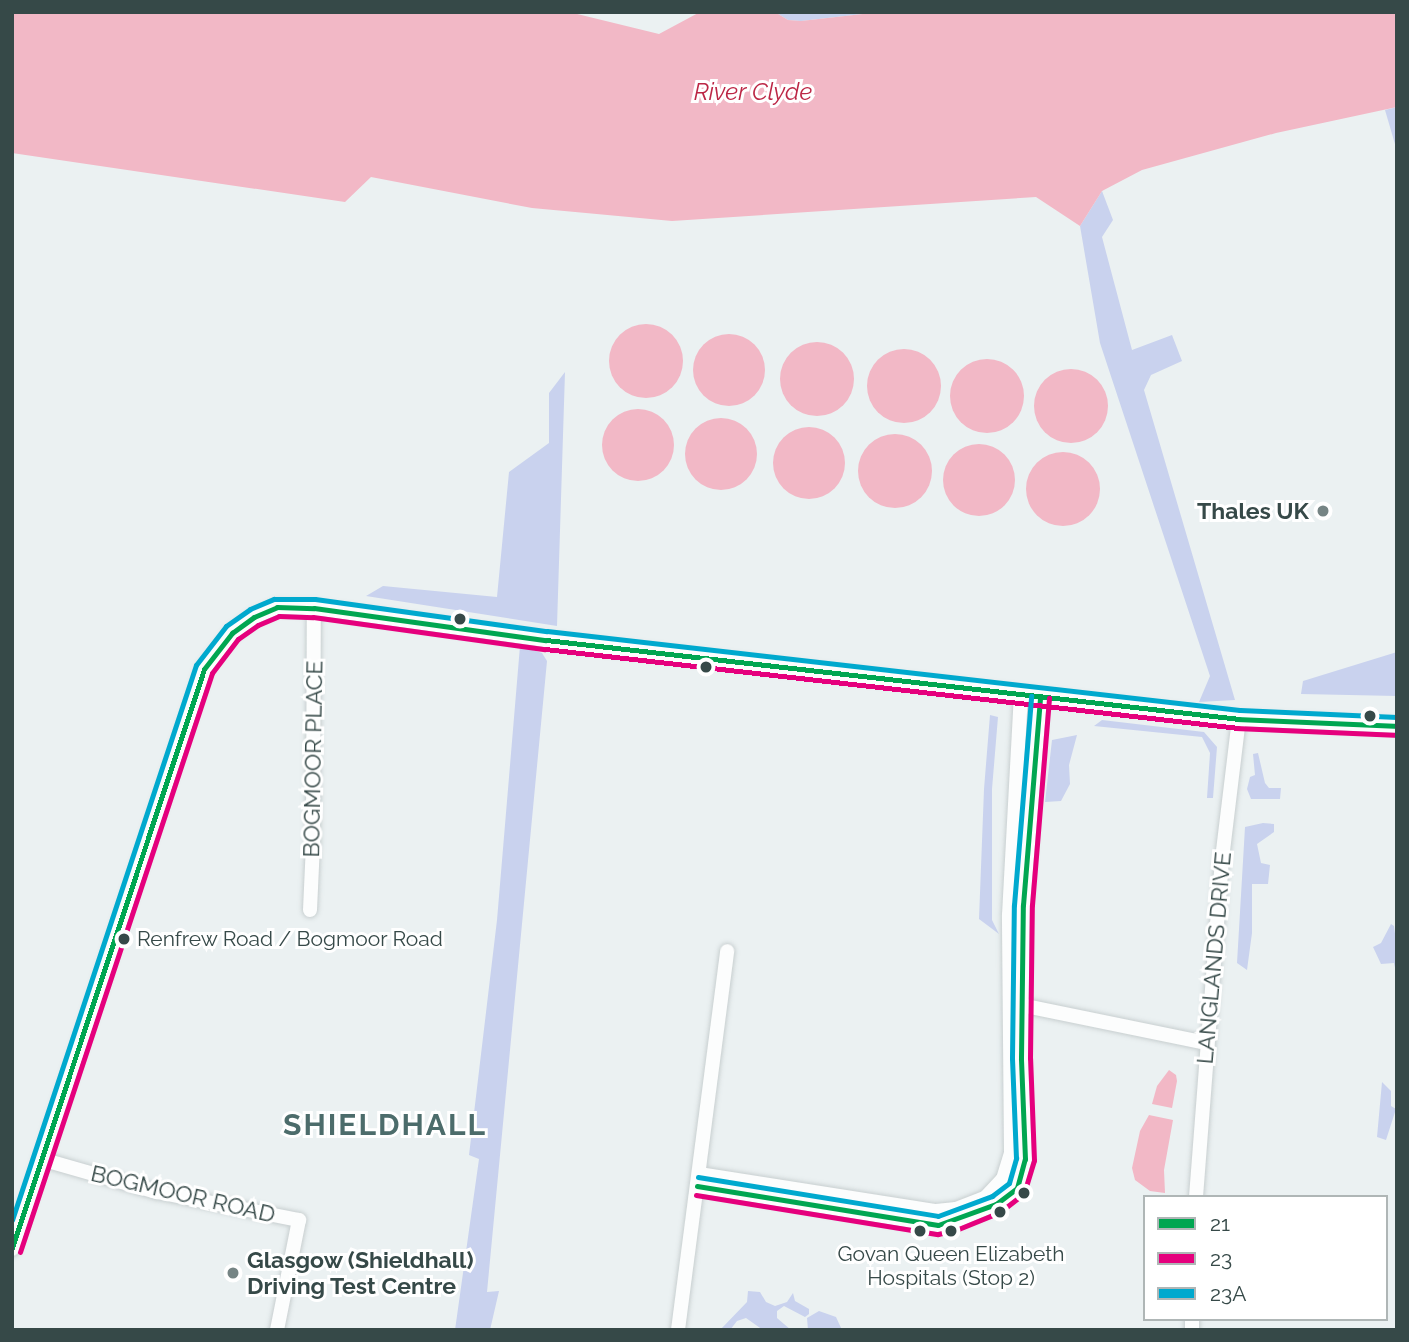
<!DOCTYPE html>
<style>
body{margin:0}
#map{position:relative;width:1409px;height:1342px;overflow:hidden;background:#ebf1f2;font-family:Raleway,sans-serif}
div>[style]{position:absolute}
.green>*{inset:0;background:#c9d2ee}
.water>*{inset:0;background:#f2b8c6}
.round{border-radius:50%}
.roads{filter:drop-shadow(0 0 2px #c8cfd0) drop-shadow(0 0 2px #c8cfd0)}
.minor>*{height:14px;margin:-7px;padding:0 7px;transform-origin:7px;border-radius:7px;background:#fcfdfd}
.bus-1>*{height:5px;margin:-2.5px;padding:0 2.5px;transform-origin:2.5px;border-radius:2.5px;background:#00a651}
.bus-2>*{height:5px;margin:-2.5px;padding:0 2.5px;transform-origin:2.5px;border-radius:2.5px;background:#e5007d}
.bus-3>*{height:5px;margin:-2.5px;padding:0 2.5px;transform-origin:2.5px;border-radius:2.5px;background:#00a9ce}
.dots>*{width:19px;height:19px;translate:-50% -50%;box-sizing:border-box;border:4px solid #fff;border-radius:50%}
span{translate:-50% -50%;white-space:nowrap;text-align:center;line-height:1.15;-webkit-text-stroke:6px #fff;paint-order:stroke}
.bus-label{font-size:21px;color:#364948}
.left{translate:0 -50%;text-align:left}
.poi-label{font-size:23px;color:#364948;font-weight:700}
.right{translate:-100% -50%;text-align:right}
.street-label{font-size:23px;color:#364948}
.water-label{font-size:24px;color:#bc2746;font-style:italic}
.district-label{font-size:30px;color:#4c6c6b;font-weight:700;letter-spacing:2px}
.frame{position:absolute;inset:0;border:14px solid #364948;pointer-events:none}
.legend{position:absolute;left:1143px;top:1195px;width:245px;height:126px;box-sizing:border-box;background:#fff;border:2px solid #afb6b6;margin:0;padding:9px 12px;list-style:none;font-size:21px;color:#364948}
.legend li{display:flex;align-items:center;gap:14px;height:35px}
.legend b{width:35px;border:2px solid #afb6b6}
</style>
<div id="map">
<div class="green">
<div style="clip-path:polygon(775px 12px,880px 12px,801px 21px,788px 20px)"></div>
<div style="clip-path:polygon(1397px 107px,1397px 151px,1385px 110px)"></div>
<div style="clip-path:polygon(1102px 191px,1113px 220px,1102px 237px,1132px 350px,1172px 335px,1182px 361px,1151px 375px,1144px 390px,1235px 700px,1199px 702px,1210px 676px,1100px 343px,1080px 226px)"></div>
<div style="clip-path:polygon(565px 372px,557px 626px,366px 596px,383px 586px,497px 597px,509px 472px,549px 443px,549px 393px)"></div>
<div style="clip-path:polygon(520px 646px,542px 653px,547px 661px,487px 1292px,499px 1291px,490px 1330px,455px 1330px,479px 1159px,469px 1155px,497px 920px)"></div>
<div style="clip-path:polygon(1397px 652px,1397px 696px,1301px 694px,1303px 681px)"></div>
<div style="clip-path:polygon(990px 715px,998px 717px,992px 789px,992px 920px,999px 934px,979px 919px,984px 789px)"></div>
<div style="clip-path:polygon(1102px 720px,1204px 732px,1217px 747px,1213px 798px,1207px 798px,1210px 753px,1202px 737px,1094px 726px)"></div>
<div style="clip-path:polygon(1077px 735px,1069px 765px,1070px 784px,1061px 801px,1045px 802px,1052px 740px)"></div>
<div style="clip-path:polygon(1258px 753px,1265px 783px,1269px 788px,1281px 788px,1280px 799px,1251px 799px,1247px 789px,1250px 777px,1255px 775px,1253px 754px)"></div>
<div style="clip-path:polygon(1263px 823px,1274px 824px,1274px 832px,1257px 844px,1261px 863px,1270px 865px,1268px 884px,1252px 884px,1252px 933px,1247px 970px,1237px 963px,1245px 827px)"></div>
<div style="clip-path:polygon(1391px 924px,1394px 926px,1397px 949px,1397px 977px,1394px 963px,1381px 964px,1373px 947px,1381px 943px)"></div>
<div style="clip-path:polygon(1382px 1082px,1391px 1091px,1391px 1106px,1396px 1109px,1386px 1140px,1377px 1137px)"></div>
<div style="clip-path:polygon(748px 1291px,760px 1292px,766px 1302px,775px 1306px,787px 1302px,793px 1293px,795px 1301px,809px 1309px,809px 1314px,805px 1317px,784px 1306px,777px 1311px,777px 1318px,791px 1330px,763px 1330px,746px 1318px,737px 1321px,730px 1330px,720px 1330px,747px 1302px)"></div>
<div style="clip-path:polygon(819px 1311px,836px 1317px,842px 1330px,808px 1330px,807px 1318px)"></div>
</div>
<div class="water">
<div style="clip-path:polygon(12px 12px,569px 12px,659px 34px,700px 12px,775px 12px,788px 20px,801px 21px,880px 12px,1397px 12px,1397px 107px,1276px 133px,1142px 170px,1102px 191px,1080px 226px,1036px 197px,672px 221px,532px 208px,371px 177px,345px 202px,12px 153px)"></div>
<div class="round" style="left:609px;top:324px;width:74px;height:74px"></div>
<div class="round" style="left:693px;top:334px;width:72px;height:72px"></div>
<div class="round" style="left:780px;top:342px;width:74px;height:74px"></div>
<div class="round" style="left:867px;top:349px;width:74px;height:74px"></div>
<div class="round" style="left:950px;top:359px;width:74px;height:74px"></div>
<div class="round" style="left:1034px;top:369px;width:74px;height:74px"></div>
<div class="round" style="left:602px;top:409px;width:72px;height:72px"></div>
<div class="round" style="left:685px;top:418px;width:72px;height:72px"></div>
<div class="round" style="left:773px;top:427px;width:72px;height:72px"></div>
<div class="round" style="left:858px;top:434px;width:74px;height:74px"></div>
<div class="round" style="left:943px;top:444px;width:72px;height:72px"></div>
<div class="round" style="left:1026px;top:452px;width:74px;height:74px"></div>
<div style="clip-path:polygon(1169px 1070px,1176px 1075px,1177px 1081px,1172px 1108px,1152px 1104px,1157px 1086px)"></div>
<div style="clip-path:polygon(1149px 1115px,1173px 1120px,1164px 1170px,1165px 1193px,1150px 1191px,1135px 1180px,1132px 1168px,1140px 1131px)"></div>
</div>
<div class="roads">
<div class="minor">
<div style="left:310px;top:910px;width:67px;rotate:-87.4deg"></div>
<div style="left:313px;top:843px;width:235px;rotate:-89.8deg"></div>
<div style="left:1016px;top:1004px;width:194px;rotate:11.6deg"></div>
<div style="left:41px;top:1159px;width:121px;rotate:15.9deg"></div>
<div style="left:157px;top:1192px;width:145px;rotate:11.2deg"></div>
<div style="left:299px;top:1220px;width:112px;rotate:101.3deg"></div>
<div style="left:699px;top:1174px;width:240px;rotate:8.9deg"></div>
<div style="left:936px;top:1211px;width:20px;rotate:-6deg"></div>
<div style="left:956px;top:1209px;width:31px;rotate:-21deg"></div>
<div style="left:985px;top:1198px;width:26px;rotate:-47deg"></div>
<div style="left:1003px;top:1179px;width:27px;rotate:-73deg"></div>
<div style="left:1011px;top:1153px;width:238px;rotate:-90.5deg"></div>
<div style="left:1009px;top:915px;width:219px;rotate:-86.9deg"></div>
<div style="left:697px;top:1186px;width:244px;rotate:9.2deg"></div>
<div style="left:938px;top:1225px;width:15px;rotate:-11deg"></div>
<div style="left:953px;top:1222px;width:47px;rotate:-22.7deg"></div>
<div style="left:996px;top:1204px;width:26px;rotate:-37deg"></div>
<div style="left:1017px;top:1188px;width:30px;rotate:-75deg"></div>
<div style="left:1025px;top:1159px;width:101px;rotate:-92.3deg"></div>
<div style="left:1021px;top:1058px;width:153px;rotate:-89.3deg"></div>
<div style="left:1023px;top:905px;width:209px;rotate:-85.3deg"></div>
<div style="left:1196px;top:1197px;width:339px;rotate:-85.6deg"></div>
<div style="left:1222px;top:859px;width:141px;rotate:-83.1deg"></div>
<div style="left:12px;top:1249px;width:611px;rotate:-71.68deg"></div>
<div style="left:204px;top:669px;width:46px;rotate:-52.1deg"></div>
<div style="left:232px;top:633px;width:27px;rotate:-36deg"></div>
<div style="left:254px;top:617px;width:25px;rotate:-23deg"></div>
<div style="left:277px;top:607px;width:37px;rotate:2deg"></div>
<div style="left:314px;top:608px;width:234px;rotate:7.9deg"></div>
<div style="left:546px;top:640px;width:697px;rotate:6.5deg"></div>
<div style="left:1239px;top:719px;width:158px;rotate:2.5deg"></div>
<div style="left:678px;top:1330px;width:382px;rotate:-82.6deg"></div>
<div style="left:1192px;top:1330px;width:11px;rotate:-90deg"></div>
</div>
</div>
<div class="bus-1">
<div style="left:697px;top:1186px;width:244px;rotate:9.2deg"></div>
<div style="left:938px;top:1225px;width:62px;rotate:-19.9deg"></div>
<div style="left:996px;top:1204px;width:26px;rotate:-37deg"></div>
<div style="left:1017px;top:1188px;width:30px;rotate:-75deg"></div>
<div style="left:1025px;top:1159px;width:101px;rotate:-92.3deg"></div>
<div style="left:1021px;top:1058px;width:153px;rotate:-89.3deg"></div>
<div style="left:1023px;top:905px;width:209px;rotate:-85.3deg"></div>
<div style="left:12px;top:1248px;width:610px;rotate:-71.65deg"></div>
<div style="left:204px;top:669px;width:46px;rotate:-52.1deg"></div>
<div style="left:232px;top:633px;width:27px;rotate:-36deg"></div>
<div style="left:254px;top:617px;width:25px;rotate:-23deg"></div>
<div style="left:277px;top:607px;width:37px;rotate:2deg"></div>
<div style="left:314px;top:608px;width:234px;rotate:7.9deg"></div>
<div style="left:546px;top:640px;width:697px;rotate:6.5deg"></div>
<div style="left:1239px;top:719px;width:158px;rotate:2.5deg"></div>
</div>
<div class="bus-2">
<div style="left:696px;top:1195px;width:245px;rotate:9.2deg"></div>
<div style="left:938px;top:1234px;width:18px;rotate:-13deg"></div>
<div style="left:956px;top:1230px;width:48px;rotate:-22.2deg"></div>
<div style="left:1000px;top:1212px;width:31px;rotate:-38deg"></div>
<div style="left:1024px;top:1193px;width:34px;rotate:-73deg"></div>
<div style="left:1034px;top:1160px;width:102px;rotate:-92.2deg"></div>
<div style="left:1030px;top:1058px;width:153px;rotate:-89.3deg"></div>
<div style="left:1032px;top:905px;width:208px;rotate:-85.3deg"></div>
<div style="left:20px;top:1252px;width:610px;rotate:-71.65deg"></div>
<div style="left:212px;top:673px;width:43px;rotate:-52.6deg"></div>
<div style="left:238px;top:639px;width:24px;rotate:-35deg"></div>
<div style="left:258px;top:625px;width:23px;rotate:-23deg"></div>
<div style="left:279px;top:616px;width:34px;rotate:2deg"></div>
<div style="left:313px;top:617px;width:234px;rotate:7.9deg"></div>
<div style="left:545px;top:649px;width:697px;rotate:6.5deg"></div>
<div style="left:1238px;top:728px;width:159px;rotate:2.5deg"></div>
</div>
<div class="bus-3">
<div style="left:698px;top:1177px;width:243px;rotate:9.2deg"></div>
<div style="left:938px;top:1216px;width:58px;rotate:-20.3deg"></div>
<div style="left:992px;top:1196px;width:21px;rotate:-37deg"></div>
<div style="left:1009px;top:1183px;width:26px;rotate:-74deg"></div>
<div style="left:1016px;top:1158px;width:100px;rotate:-92.3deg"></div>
<div style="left:1012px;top:1058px;width:153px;rotate:-89.3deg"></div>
<div style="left:1014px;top:905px;width:210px;rotate:-85.3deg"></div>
<div style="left:12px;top:1220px;width:585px;rotate:-71.66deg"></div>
<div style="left:196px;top:665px;width:49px;rotate:-52.4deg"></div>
<div style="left:226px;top:626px;width:29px;rotate:-35deg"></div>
<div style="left:250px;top:609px;width:26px;rotate:-23deg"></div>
<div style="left:274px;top:599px;width:41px"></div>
<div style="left:315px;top:599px;width:234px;rotate:7.9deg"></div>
<div style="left:547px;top:631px;width:697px;rotate:6.5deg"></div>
<div style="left:1240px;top:710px;width:157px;rotate:2.6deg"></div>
</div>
<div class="dots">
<div style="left:1323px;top:511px;background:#758484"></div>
<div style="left:460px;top:619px;background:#364948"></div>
<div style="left:706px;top:667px;background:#364948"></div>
<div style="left:1370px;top:716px;background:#364948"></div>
<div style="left:124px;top:939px;background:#364948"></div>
<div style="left:1024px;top:1193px;background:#364948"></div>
<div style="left:1000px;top:1212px;background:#364948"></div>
<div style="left:920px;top:1231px;background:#364948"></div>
<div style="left:951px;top:1231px;background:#364948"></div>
<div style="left:233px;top:1273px;background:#758484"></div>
</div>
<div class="bus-label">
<span class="left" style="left:137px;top:939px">Renfrew Road / Bogmoor Road</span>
<span style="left:951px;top:1266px">Govan Queen Elizabeth<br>Hospitals (Stop 2)</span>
</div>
<div class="poi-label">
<span class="right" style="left:1309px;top:511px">Thales UK</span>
<span class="left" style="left:247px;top:1273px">Glasgow (Shieldhall)<br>Driving Test Centre</span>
</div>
<div class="street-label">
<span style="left:313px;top:759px;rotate:-89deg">BOGMOOR PLACE</span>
<span style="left:1214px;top:958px;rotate:-85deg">LANGLANDS DRIVE</span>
<span style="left:183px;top:1194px;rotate:13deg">BOGMOOR ROAD</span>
</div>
<div class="water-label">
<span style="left:753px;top:92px">River Clyde</span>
</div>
<div class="district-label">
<span style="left:385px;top:1125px">SHIELDHALL</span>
</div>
<div class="frame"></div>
<ul class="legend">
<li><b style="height:9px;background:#00a651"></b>21</li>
<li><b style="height:9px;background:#e5007d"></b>23</li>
<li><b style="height:9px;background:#00a9ce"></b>23A</li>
</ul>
</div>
